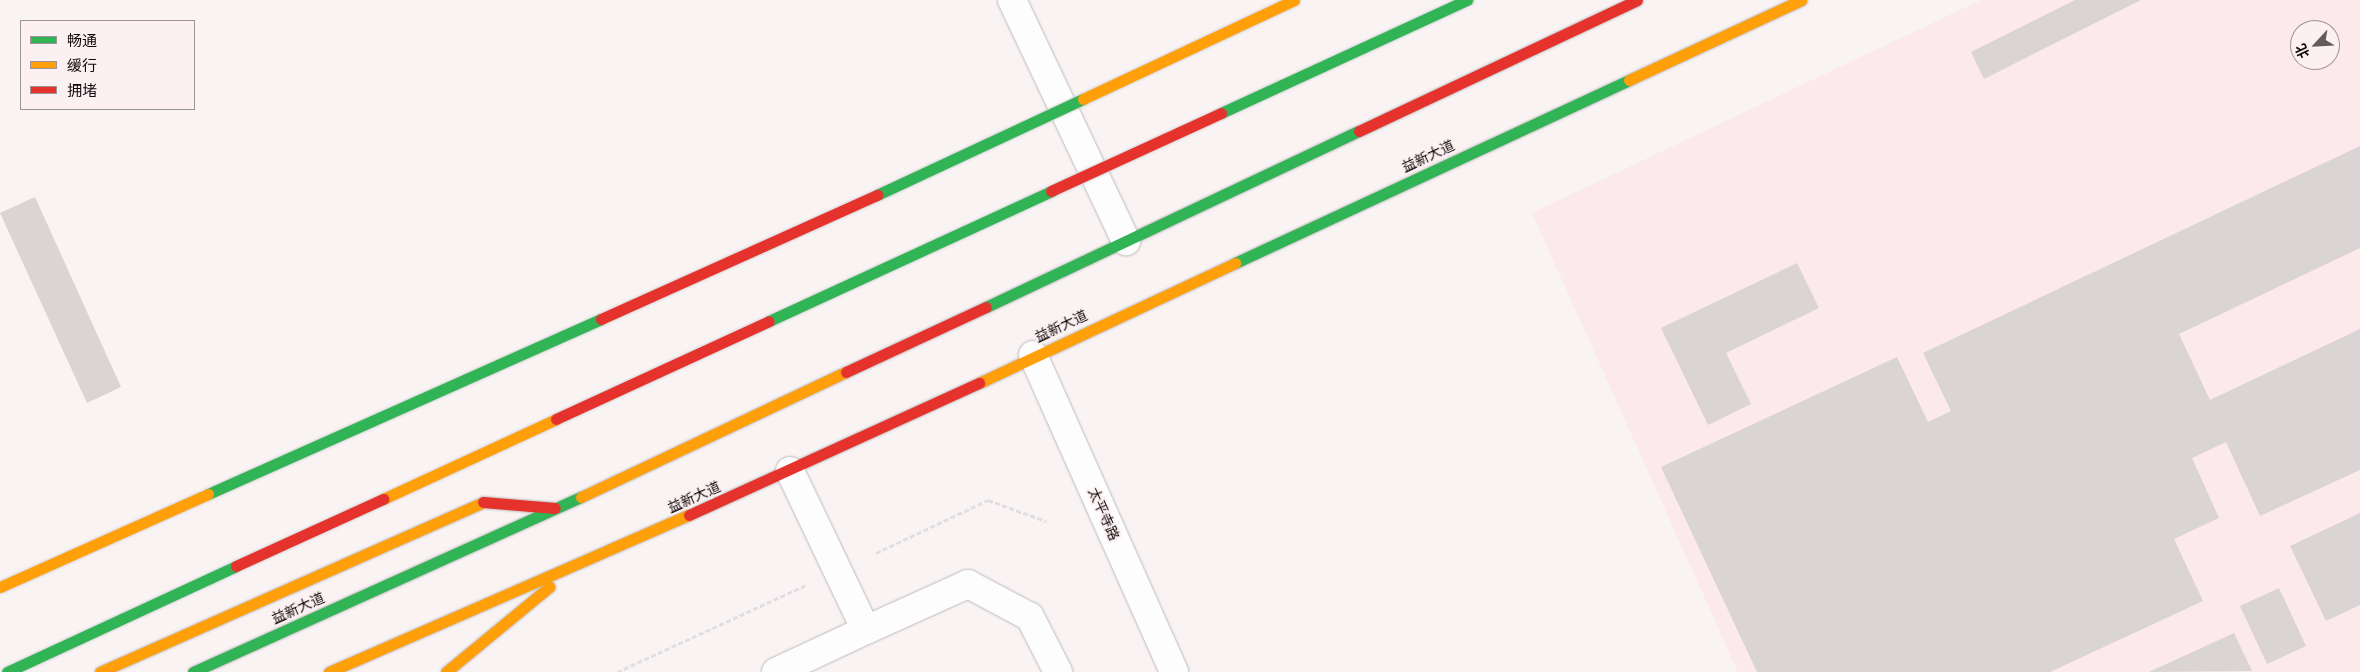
<!DOCTYPE html>
<meta charset="utf-8">
<style>
body{margin:0}
#map{position:relative;width:2360px;height:672px;overflow:hidden;background:#f9f3f4;font-family:Lora,"Noto Sans SC",serif}
div>[style]{position:absolute}
.built>*{inset:0;background:#fce9eb}
.building>*{inset:0;background:#dad4d4}
.path>*{height:3px;margin-top:-1.5px;transform-origin:0;background:repeating-linear-gradient(90deg,#e0dede 0 5px,transparent 0 7.5px)}
.roads{filter:drop-shadow(0 0 1px #bfbaba) drop-shadow(0 0 1px #bfbaba)}
.street>*{height:28px;margin:-14px;padding:0 14px;transform-origin:14px;border-radius:14px;background:#fefdfd}
.fast>*{height:11px;margin:-5.5px;padding:0 5.5px;transform-origin:5.5px;border-radius:5.5px;background:#30b455}
.slow>*{height:11px;margin:-5.5px;padding:0 5.5px;transform-origin:5.5px;border-radius:5.5px;background:#ff9f0a}
.jam>*{height:11px;margin:-5.5px;padding:0 5.5px;transform-origin:5.5px;border-radius:5.5px;background:#e5322d}
.bridges{filter:drop-shadow(0 0 1px #d2cfcf) drop-shadow(0 0 1px #d2cfcf)}
.fast-bridge>*{height:11px;margin:-5.5px;padding:0 5.5px;transform-origin:5.5px;border-radius:5.5px;background:#30b455}
.slow-bridge>*{height:11px;margin:-5.5px;padding:0 5.5px;transform-origin:5.5px;border-radius:5.5px;background:#ff9f0a}
.jam-bridge>*{height:11px;margin:-5.5px;padding:0 5.5px;transform-origin:5.5px;border-radius:5.5px;background:#e5322d}
span{translate:-50% -50%;white-space:nowrap;text-align:center;line-height:1.15;-webkit-text-stroke:4px #fcf0f2;paint-order:stroke}
.street-label{font-size:14px;color:#110a0b}
.legend{position:absolute;left:20px;top:20px;width:175px;height:90px;box-sizing:border-box;background:#fcf0f2;border:1px solid #9e9496;margin:0;padding:6px 9px;list-style:none;font-size:15px;color:#110a0b}
.legend li{display:flex;align-items:center;gap:10px;height:25px}
.legend b{width:25px;border:1px solid #9e9496}
.north{position:absolute;left:2290px;top:20px;width:50px;height:50px;box-sizing:border-box;background:#fcf0f2;border:1px solid #9e9496;border-radius:50%;rotate:245deg;font-size:14px;font-weight:700;line-height:20px;text-align:center;color:#110a0b}
.north::after{content:'';display:block;margin:auto;width:18px;height:22px;background:#625c5d;clip-path:polygon(50% 0,100% 100%,50% 72%,0 100%)}
</style>
<div id="map">
<div class="built">
<div style="clip-path:polygon(evenodd,1981px 0,2360px 0,2360px 672px,1738px 672px,1532px 213px,1981px 0,2300px 30px,2330px 30px,2330px 60px,2300px 60px,2300px 30px)"></div>
</div>
<div class="building">
<div style="clip-path:polygon(2075px 0,2141px 0,1984px 79px,1971px 52px)"></div>
<div style="clip-path:polygon(2360px 146px,2360px 248px,2179px 334px,2210px 400px,2360px 329px,2360px 470px,2260px 516px,2226px 442px,2192px 458px,2219px 518px,2174px 539px,2203px 601px,2050px 672px,1757px 672px,1661px 467px,1897px 357px,1928px 422px,1951px 411px,1923px 353px)"></div>
<div style="clip-path:polygon(35px 197px,121px 387px,87px 403px,0 213px)"></div>
<div style="clip-path:polygon(1797px 263px,1819px 308px,1726px 353px,1751px 404px,1708px 425px,1661px 328px)"></div>
<div style="clip-path:polygon(2360px 513px,2360px 605px,2326px 621px,2290px 546px)"></div>
<div style="clip-path:polygon(2279px 588px,2306px 646px,2267px 664px,2240px 606px)"></div>
<div style="clip-path:polygon(2234px 633px,2252px 671px,2149px 672px)"></div>
</div>
<div class="path">
<div style="left:876px;top:553px;width:124px;rotate:-25.3deg"></div>
<div style="left:988px;top:500px;width:62px;rotate:19.9deg"></div>
<div style="left:617px;top:672px;width:210px;rotate:-24.7deg"></div>
</div>
<div class="roads">
<div class="street">
<div style="left:1012px;top:0;width:267px;rotate:64.7deg"></div>
<div style="left:1033px;top:355px;width:347px;rotate:66deg"></div>
<div style="left:790px;top:471px;width:176px;rotate:64.5deg"></div>
<div style="left:866px;top:630px;width:112px;rotate:-24.3deg"></div>
<div style="left:968px;top:584px;width:70px;rotate:28deg"></div>
<div style="left:1030px;top:617px;width:62px;rotate:63deg"></div>
<div style="left:776px;top:672px;width:99px;rotate:-25deg"></div>
</div>
<div class="fast">
<div style="left:1235px;top:263px;width:434px;rotate:-24.9deg"></div>
<div style="left:986px;top:307px;width:412px;rotate:-25.3deg"></div>
<div style="left:193px;top:672px;width:426px;rotate:-24.3deg"></div>
</div>
<div class="slow">
<div style="left:1629px;top:80px;width:190px;rotate:-24.9deg"></div>
<div style="left:979px;top:383px;width:283px;rotate:-25.1deg"></div>
<div style="left:581px;top:497px;width:293px;rotate:-25.3deg"></div>
<div style="left:100px;top:672px;width:419px;rotate:-23.9deg"></div>
<div style="left:329px;top:672px;width:393px;rotate:-23.6deg"></div>
<div style="left:446px;top:672px;width:134px;rotate:-39.5deg"></div>
</div>
<div class="jam">
<div style="left:1359px;top:131px;width:307px;rotate:-25.2deg"></div>
<div style="left:846px;top:372px;width:154px;rotate:-24.9deg"></div>
<div style="left:483px;top:502px;width:72px;rotate:4.8deg"></div>
<div style="left:689px;top:515px;width:319px;rotate:-24.5deg"></div>
</div>
</div>
<div class="bridges">
<div class="fast-bridge">
<div style="left:1221px;top:113px;width:271px;rotate:-24.7deg"></div>
<div style="left:877px;top:195px;width:227px;rotate:-25deg"></div>
<div style="left:769px;top:321px;width:311px;rotate:-24.7deg"></div>
<div style="left:208px;top:494px;width:430px;rotate:-24deg"></div>
<div style="left:7px;top:672px;width:252px;rotate:-24.8deg"></div>
</div>
<div class="slow-bridge">
<div style="left:1083px;top:99px;width:233px;rotate:-25.1deg"></div>
<div style="left:383px;top:499px;width:191px;rotate:-24.8deg"></div>
<div style="left:0;top:587px;width:228px;rotate:-24.1deg"></div>
</div>
<div class="jam-bridge">
<div style="left:1051px;top:191px;width:187px;rotate:-24.6deg"></div>
<div style="left:601px;top:319px;width:303px;rotate:-24.2deg"></div>
<div style="left:556px;top:419px;width:234px;rotate:-24.7deg"></div>
<div style="left:236px;top:566px;width:162px;rotate:-24.5deg"></div>
</div>
</div>
<div class="street-label">
<span style="left:1428px;top:156px;rotate:-25deg">益新大道</span>
<span style="left:1061px;top:326px;rotate:-25deg">益新大道</span>
<span style="left:694px;top:497px;rotate:-24deg">益新大道</span>
<span style="left:1104px;top:514px;rotate:66deg">太平寺路</span>
<span style="left:298px;top:608px;rotate:-24deg">益新大道</span>
</div>
<ul class="legend">
<li><b style="height:6px;background:#30b455"></b>畅通</li>
<li><b style="height:6px;background:#ff9f0a"></b>缓行</li>
<li><b style="height:6px;background:#e5322d"></b>拥堵</li>
</ul>
<div class="north">北</div>
</div>
